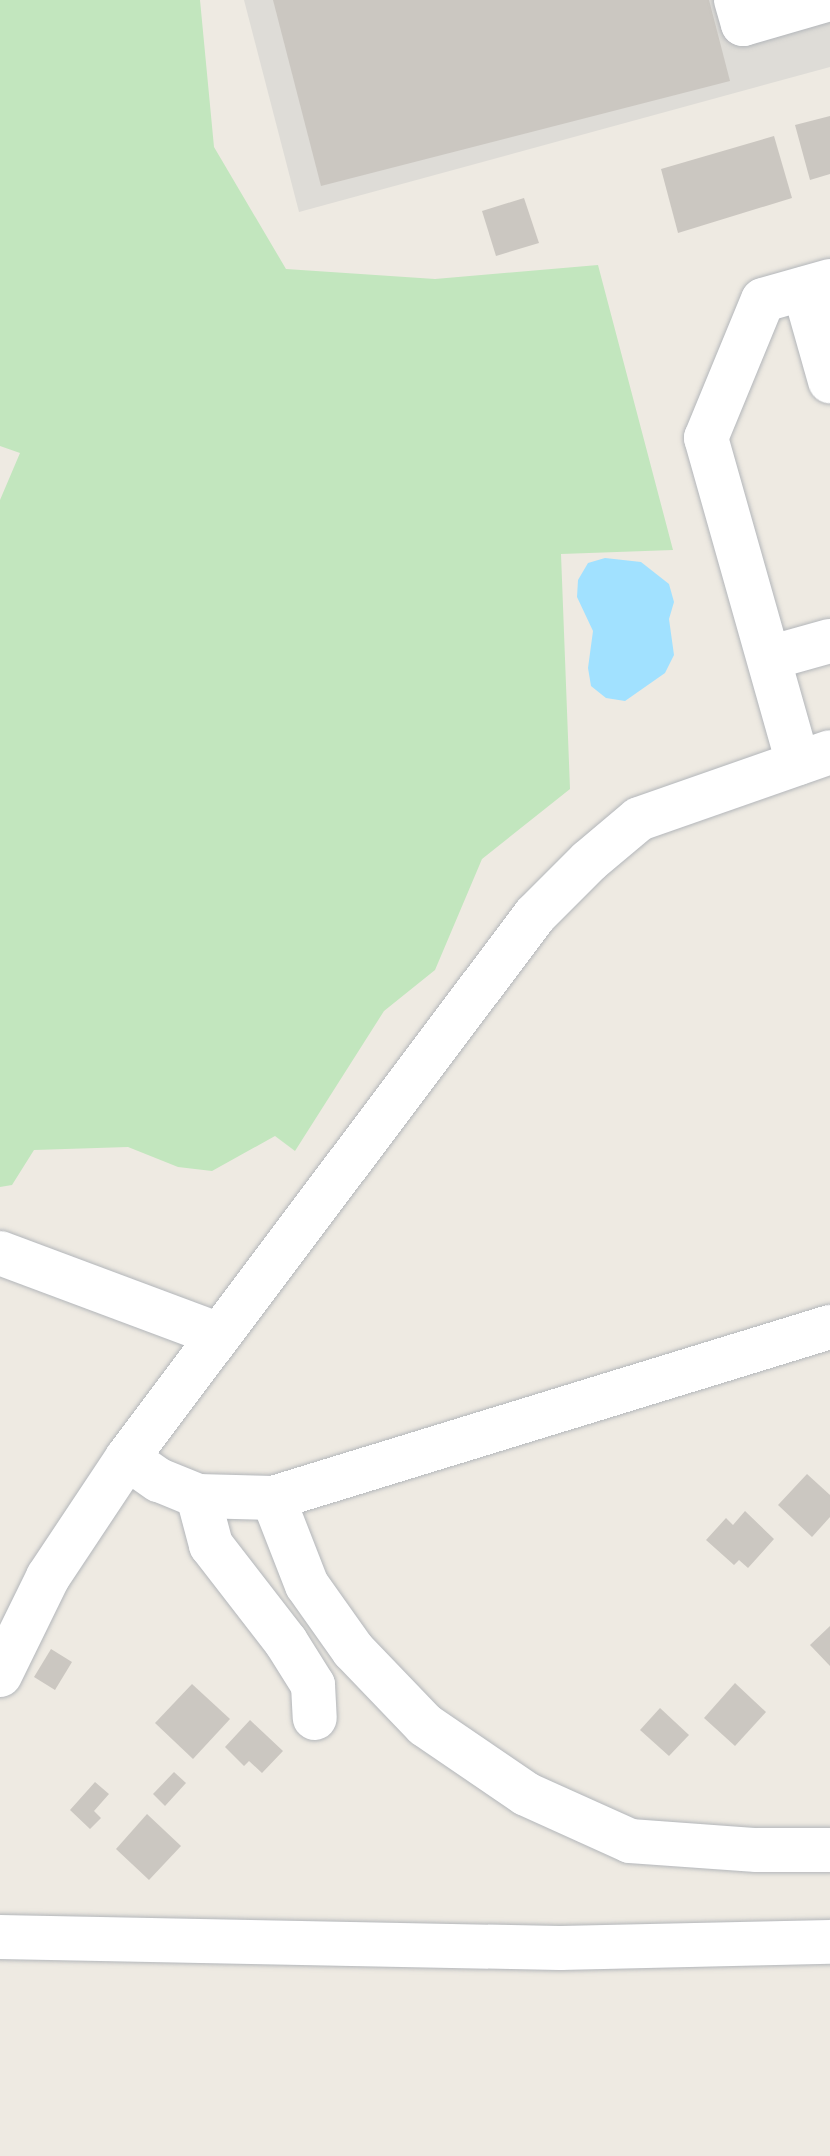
<!DOCTYPE html>
<style>
body{margin:0}
#map{position:relative;width:830px;height:2156px;overflow:hidden;background:#eeeae2;font-family:Helvetica,sans-serif}
div>[style]{position:absolute}
.industrial>*{inset:0;background:#dedcd7}
.green>*{inset:0;background:#c2e6be}
.water>*{inset:0;background:#a1e1ff}
.building>*{inset:0;background:#cbc7c1}
.roads{filter:drop-shadow(0 0 2px #b3b6ba) drop-shadow(0 0 2px #b3b6ba)}
.minor>*{height:44px;margin:-22px;padding:0 22px;transform-origin:22px;border-radius:22px;background:#fff}
span{translate:-50% -50%;white-space:nowrap;text-align:center;line-height:1.15;-webkit-text-stroke:8px #fff;paint-order:stroke}
</style>
<div id="map">
<div class="industrial">
<div style="clip-path:polygon(244px 0,830px 0,830px 67px,299px 212px)"></div>
</div>
<div class="green">
<div style="clip-path:polygon(0 0,200px 0,214px 147px,286px 269px,435px 279px,598px 265px,673px 550px,561px 554px,570px 789px,482px 859px,435px 970px,384px 1011px,295px 1151px,275px 1136px,212px 1171px,178px 1167px,128px 1147px,34px 1150px,12px 1185px,0 1187px,0 500px,20px 453px,0 446px)"></div>
</div>
<div class="water">
<div style="clip-path:polygon(605px 558px,641px 562px,669px 584px,674px 602px,669px 619px,674px 655px,665px 673px,625px 701px,606px 698px,591px 686px,588px 668px,593px 631px,577px 597px,578px 580px,588px 563px)"></div>
</div>
<div class="building">
<div style="clip-path:polygon(273px 0,709px 0,730px 81px,321px 186px)"></div>
<div style="clip-path:polygon(830px 116px,830px 174px,810px 180px,795px 125px)"></div>
<div style="clip-path:polygon(774px 136px,792px 198px,678px 233px,661px 169px)"></div>
<div style="clip-path:polygon(524px 198px,539px 243px,496px 256px,482px 211px)"></div>
<div style="clip-path:polygon(807px 1474px,830px 1495px,830px 1517px,812px 1537px,778px 1505px)"></div>
<div style="clip-path:polygon(745px 1511px,774px 1539px,748px 1568px,739px 1560px,734px 1565px,706px 1540px,726px 1518px,733px 1525px)"></div>
<div style="clip-path:polygon(830px 1626px,830px 1666px,810px 1645px)"></div>
<div style="clip-path:polygon(51px 1649px,72px 1662px,55px 1690px,34px 1677px)"></div>
<div style="clip-path:polygon(735px 1683px,766px 1712px,735px 1746px,704px 1718px)"></div>
<div style="clip-path:polygon(192px 1684px,230px 1719px,193px 1759px,155px 1723px)"></div>
<div style="clip-path:polygon(660px 1708px,689px 1735px,669px 1756px,640px 1730px)"></div>
<div style="clip-path:polygon(250px 1720px,283px 1751px,262px 1773px,249px 1761px,244px 1766px,225px 1747px)"></div>
<div style="clip-path:polygon(174px 1772px,186px 1783px,165px 1806px,153px 1794px)"></div>
<div style="clip-path:polygon(95px 1782px,109px 1794px,94px 1811px,101px 1818px,90px 1829px,70px 1810px)"></div>
<div style="clip-path:polygon(147px 1814px,181px 1846px,149px 1880px,116px 1849px)"></div>
</div>
<div class="roads">
<div class="minor">
<div style="left:736px;top:0;width:25px;rotate:74deg"></div>
<div style="left:743px;top:24px;width:86px;rotate:-16.1deg"></div>
<div style="left:804px;top:289px;width:96px;rotate:74.2deg"></div>
<div style="left:769px;top:658px;width:63px;rotate:-15.6deg"></div>
<div style="left:798px;top:763px;width:338px;rotate:-105.8deg"></div>
<div style="left:706px;top:438px;width:149px;rotate:-67.6deg"></div>
<div style="left:763px;top:300px;width:70px;rotate:-15.8deg"></div>
<div style="left:0;top:1253px;width:232px;rotate:20.5deg"></div>
<div style="left:127px;top:1458px;width:39px;rotate:35deg"></div>
<div style="left:159px;top:1480px;width:42px;rotate:22.3deg"></div>
<div style="left:198px;top:1496px;width:75px;rotate:1.5deg"></div>
<div style="left:273px;top:1498px;width:93px;rotate:68.7deg"></div>
<div style="left:307px;top:1585px;width:80px;rotate:54.7deg"></div>
<div style="left:353px;top:1650px;width:104px;rotate:46.2deg"></div>
<div style="left:425px;top:1725px;width:122px;rotate:34.3deg"></div>
<div style="left:526px;top:1794px;width:114px;rotate:24.3deg"></div>
<div style="left:630px;top:1841px;width:127px;rotate:4.1deg"></div>
<div style="left:757px;top:1850px;width:73px"></div>
<div style="left:198px;top:1496px;width:51px;rotate:75.1deg"></div>
<div style="left:211px;top:1545px;width:123px;rotate:52.3deg"></div>
<div style="left:286px;top:1642px;width:51px;rotate:57.9deg"></div>
<div style="left:313px;top:1685px;width:33px;rotate:87deg"></div>
<div style="left:273px;top:1498px;width:583px;rotate:-17.07deg"></div>
<div style="left:0;top:1675px;width:109px;rotate:-63.9deg"></div>
<div style="left:48px;top:1577px;width:143px;rotate:-56.4deg"></div>
<div style="left:127px;top:1458px;width:679px;rotate:-53.08deg"></div>
<div style="left:535px;top:915px;width:76px;rotate:-45deg"></div>
<div style="left:589px;top:861px;width:65px;rotate:-40deg"></div>
<div style="left:639px;top:819px;width:202px;rotate:-19.3deg"></div>
<div style="left:0;top:1937px;width:560px;rotate:1.13deg"></div>
<div style="left:560px;top:1948px;width:270px;rotate:-1.3deg"></div>
</div>
</div>
</div>
